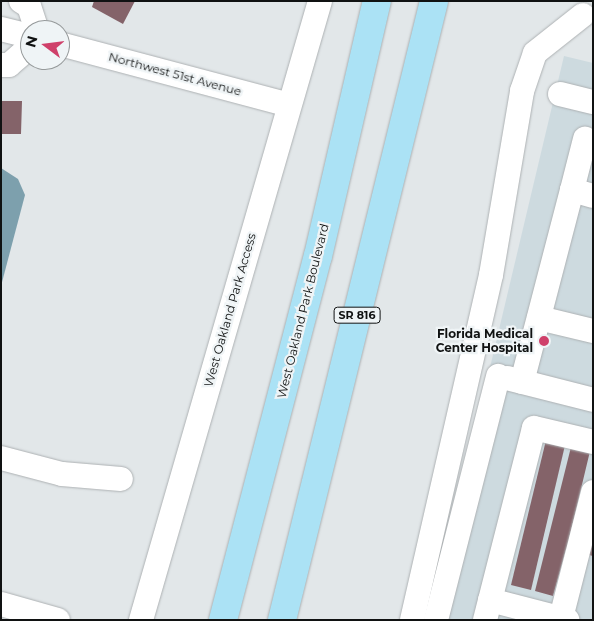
<!DOCTYPE html>
<style>
body{margin:0}
#map{position:relative;width:594px;height:621px;overflow:hidden;background:#e2e7e9;font-family:Montserrat,sans-serif}
div>[style]{position:absolute}
.built>*{inset:0;background:#cddadf}
.water>*{inset:0;background:#7da0ad}
.building>*{inset:0;background:#846369}
.roads{filter:drop-shadow(0 0 1px #adb1b3) drop-shadow(0 0 1px #adb1b3)}
.minor>*{height:24px;margin:-12px;padding:0 12px;transform-origin:12px;border-radius:12px;background:#fff}
.major>*{height:28px;margin:-14px;padding:0 14px;transform-origin:14px;border-radius:14px;background:#abe2f5}
.dots>*{width:14px;height:14px;translate:-50% -50%;box-sizing:border-box;border:2px solid #eff4f6;border-radius:50%}
span{translate:-50% -50%;white-space:nowrap;text-align:center;line-height:1.15;-webkit-text-stroke:4.5px #eff4f6;paint-order:stroke}
.shield-label span{padding:1px 4px;background:#eff4f6;border:1px solid;border-radius:4px;-webkit-text-stroke-width:0}
.shield-label{font-size:11px;color:#101212;font-weight:700}
.street-label{font-size:12px;color:#101212}
.poi-label{font-size:12px;color:#101212;font-weight:700}
.right{translate:-100% -50%;text-align:right}
.frame{position:absolute;inset:0;border:2px solid #101212;pointer-events:none}
.north{position:absolute;left:20px;top:20px;width:50px;height:50px;box-sizing:border-box;background:#eff4f6;border:1px solid #969a9b;border-radius:50%;rotate:285deg;font-size:14px;font-weight:700;line-height:20px;text-align:center;color:#101212}
.north::after{content:'';display:block;margin:auto;width:18px;height:22px;background:#cf406a;clip-path:polygon(50% 0,100% 100%,50% 72%,0 100%)}
</style>
<div id="map">
<div class="built">
<div style="clip-path:polygon(564px 56px,593px 63px,593px 620px,430px 620px)"></div>
</div>
<div class="water">
<div style="clip-path:polygon(1px 168px,18px 179px,25px 195px,1px 286px)"></div>
</div>
<div class="building">
<div style="clip-path:polygon(94px 1px,135px 1px,123px 24px,92px 7px)"></div>
<div style="clip-path:polygon(1px 101px,22px 101px,21px 134px,1px 134px)"></div>
<div style="clip-path:polygon(547px 436px,566px 441px,531px 590px,511px 585px)"></div>
<div style="clip-path:polygon(572px 443px,591px 447px,569px 539px,593px 545px,593px 556px,566px 549px,553px 596px,535px 591px)"></div>
</div>
<div class="roads">
<div class="minor">
<div style="left:21px;top:1px;width:9px;rotate:32deg"></div>
<div style="left:29px;top:6px;width:25px;rotate:72deg"></div>
<div style="left:1px;top:29px;width:30px;rotate:14deg"></div>
<div style="left:60px;top:44px;width:237px;rotate:14.9deg"></div>
<div style="left:1px;top:65px;width:8px"></div>
<div style="left:9px;top:65px;width:28px;rotate:-41deg"></div>
<div style="left:560px;top:94px;width:34px;rotate:14deg"></div>
<div style="left:572px;top:190px;width:53px;rotate:-75.7deg"></div>
<div style="left:539px;top:318px;width:56px;rotate:13.5deg"></div>
<div style="left:507px;top:378px;width:89px;rotate:14.3deg"></div>
<div style="left:522px;top:382px;width:198px;rotate:-75.4deg"></div>
<div style="left:572px;top:190px;width:22px;rotate:16deg"></div>
<div style="left:1px;top:458px;width:63px;rotate:14.7deg"></div>
<div style="left:62px;top:474px;width:59px;rotate:4.8deg"></div>
<div style="left:490px;top:600px;width:80px;rotate:14.6deg"></div>
<div style="left:1px;top:604px;width:59px;rotate:15.7deg"></div>
<div style="left:561px;top:618px;width:130px;rotate:-75.7deg"></div>
<div style="left:141px;top:620px;width:644px;rotate:-73.87deg"></div>
<div style="left:412px;top:620px;width:354px;rotate:-77.1deg"></div>
<div style="left:491px;top:275px;width:187px;rotate:-80.4deg"></div>
<div style="left:522px;top:91px;width:40px;rotate:-71.1deg"></div>
<div style="left:535px;top:53px;width:61px;rotate:-38.4deg"></div>
<div style="left:436px;top:620px;width:252px;rotate:-75.7deg"></div>
<div style="left:485px;top:620px;width:198px;rotate:-75.7deg"></div>
<div style="left:534px;top:428px;width:61px;rotate:13.3deg"></div>
</div>
<div class="major">
<div style="left:223px;top:620px;width:376px;rotate:-75.4deg"></div>
<div style="left:318px;top:256px;width:262px;rotate:-77deg"></div>
<div style="left:282px;top:620px;width:637px;rotate:-76.2deg"></div>
</div>
</div>
<div class="dots">
<div style="left:544px;top:341px;background:#cf406a"></div>
</div>
<div class="shield-label">
<span style="left:357px;top:315px">SR 816</span>
</div>
<div class="street-label">
<span style="left:175px;top:74px;rotate:15deg">Northwest 51st Avenue</span>
<span style="left:230px;top:310px;rotate:-74deg">West Oakland Park Access</span>
<span style="left:303px;top:311px;rotate:-76deg">West Oakland Park Boulevard</span>
</div>
<div class="poi-label">
<span class="right" style="left:533px;top:341px">Florida Medical<br>Center Hospital</span>
</div>
<div class="frame"></div>
<div class="north">N</div>
</div>
